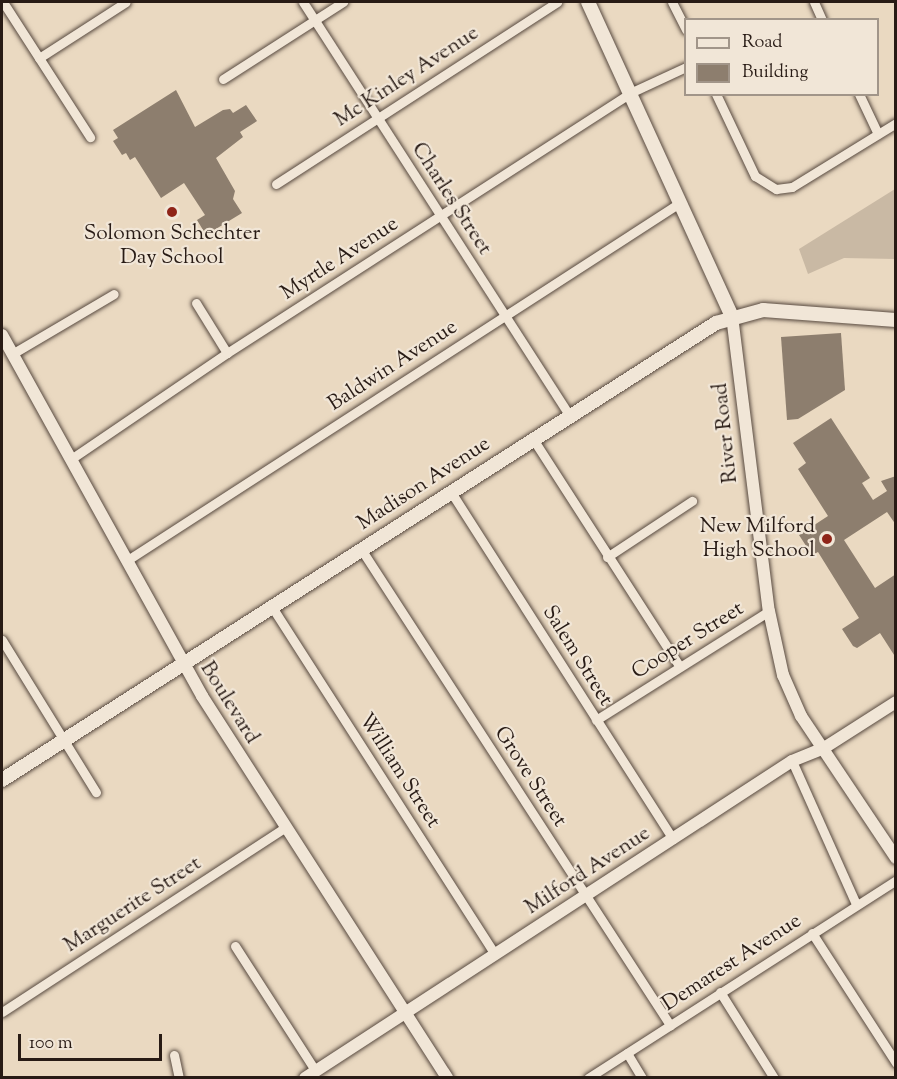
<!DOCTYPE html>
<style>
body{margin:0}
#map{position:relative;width:897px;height:1079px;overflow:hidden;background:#ead9c1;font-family:"Sorts Mill Goudy",serif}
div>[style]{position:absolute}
.green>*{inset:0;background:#c9b9a4}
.building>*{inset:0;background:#8d7e6e}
.roads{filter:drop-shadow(0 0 2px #584a40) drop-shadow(0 0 2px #584a40)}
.minor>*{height:9px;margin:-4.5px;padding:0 4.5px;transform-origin:4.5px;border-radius:4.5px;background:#f1e6d7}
.tertiary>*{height:12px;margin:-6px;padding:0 6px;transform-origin:6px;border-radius:6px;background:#f1e6d7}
.secondary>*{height:14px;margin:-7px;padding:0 7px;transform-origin:7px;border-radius:7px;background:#f1e6d7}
.dots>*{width:16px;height:16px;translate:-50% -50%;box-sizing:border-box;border:3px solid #f1e6d7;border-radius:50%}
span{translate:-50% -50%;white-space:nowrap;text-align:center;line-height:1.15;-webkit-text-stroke:4.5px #f1e6d7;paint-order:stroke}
.street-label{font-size:21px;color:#281b15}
.poi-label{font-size:21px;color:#281b15}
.right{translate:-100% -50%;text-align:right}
.frame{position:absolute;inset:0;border:3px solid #281b15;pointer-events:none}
.legend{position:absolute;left:684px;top:18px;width:195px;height:78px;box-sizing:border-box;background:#f1e6d7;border:2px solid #a19589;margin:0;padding:8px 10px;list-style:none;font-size:18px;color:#281b15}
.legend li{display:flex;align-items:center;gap:12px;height:30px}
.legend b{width:30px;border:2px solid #a19589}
.scale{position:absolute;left:18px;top:1034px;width:144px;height:27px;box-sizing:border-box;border:3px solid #281b15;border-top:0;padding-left:8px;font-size:18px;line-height:21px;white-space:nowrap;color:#281b15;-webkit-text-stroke:4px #f1e6d7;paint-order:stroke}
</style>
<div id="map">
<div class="green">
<div style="clip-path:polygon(895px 189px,895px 259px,844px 258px,808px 274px,799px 249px)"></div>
</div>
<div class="building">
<div style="clip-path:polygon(176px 90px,195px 127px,223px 110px,230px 109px,233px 113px,246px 105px,257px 121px,240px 132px,243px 137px,216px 158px,235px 191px,233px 199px,242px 213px,206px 235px,197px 220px,205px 215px,184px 183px,161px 198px,135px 157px,130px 160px,126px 153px,122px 155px,113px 141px,118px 138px,113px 130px)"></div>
<div style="clip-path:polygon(841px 333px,845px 390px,798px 419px,787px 420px,781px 337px)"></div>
<div style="clip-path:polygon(831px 418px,870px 478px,862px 483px,873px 500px,887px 491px,881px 481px,896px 476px,896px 525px,887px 512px,844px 540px,875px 588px,896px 574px,896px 658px,880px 633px,857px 648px,853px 646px,842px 629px,859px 618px,818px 552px,812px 555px,799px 535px,828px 516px,798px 469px,806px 463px,793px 443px)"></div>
</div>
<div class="roads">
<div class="minor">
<div style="left:3px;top:2px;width:161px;rotate:57.2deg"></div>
<div style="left:303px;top:2px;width:493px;rotate:57.2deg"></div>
<div style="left:672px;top:2px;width:31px;rotate:63deg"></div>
<div style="left:814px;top:2px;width:20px;rotate:66deg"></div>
<div style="left:39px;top:58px;width:103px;rotate:-32.8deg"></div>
<div style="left:223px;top:79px;width:143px;rotate:-32.7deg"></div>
<div style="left:716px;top:94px;width:91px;rotate:64.6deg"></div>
<div style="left:755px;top:176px;width:25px;rotate:32deg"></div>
<div style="left:776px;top:189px;width:16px;rotate:-7deg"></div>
<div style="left:792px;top:187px;width:122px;rotate:-31.6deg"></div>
<div style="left:859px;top:94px;width:44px;rotate:64.6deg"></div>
<div style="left:276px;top:184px;width:335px;rotate:-32.9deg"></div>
<div style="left:196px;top:303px;width:59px;rotate:58.2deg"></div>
<div style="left:12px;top:354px;width:118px;rotate:-30.5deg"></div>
<div style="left:533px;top:439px;width:271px;rotate:57.2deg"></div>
<div style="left:71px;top:459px;width:189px;rotate:-34.2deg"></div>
<div style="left:227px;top:353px;width:480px;rotate:-32.8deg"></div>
<div style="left:630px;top:93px;width:62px;rotate:-24.9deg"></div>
<div style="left:451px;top:492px;width:412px;rotate:57.4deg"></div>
<div style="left:361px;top:549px;width:568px;rotate:57.01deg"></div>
<div style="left:607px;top:557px;width:102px;rotate:-33.4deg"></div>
<div style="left:126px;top:561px;width:661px;rotate:-32.9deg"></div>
<div style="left:272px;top:607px;width:412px;rotate:57.3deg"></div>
<div style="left:2px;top:640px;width:179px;rotate:58.3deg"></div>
<div style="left:596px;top:720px;width:204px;rotate:-32.2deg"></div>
<div style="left:792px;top:761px;width:157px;rotate:65.9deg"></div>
<div style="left:812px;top:933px;width:155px;rotate:57.1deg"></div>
<div style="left:235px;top:946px;width:148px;rotate:57.2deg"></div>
<div style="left:720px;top:992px;width:102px;rotate:57.9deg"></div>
<div style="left:2px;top:1012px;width:337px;rotate:-33.1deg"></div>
<div style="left:627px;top:1053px;width:29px;rotate:59deg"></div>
<div style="left:174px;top:1055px;width:24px;rotate:78deg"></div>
<div style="left:588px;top:1078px;width:366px;rotate:-32.7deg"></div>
</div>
<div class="tertiary">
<div style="left:732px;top:316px;width:297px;rotate:82.9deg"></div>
<div style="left:769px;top:611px;width:66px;rotate:77.7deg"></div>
<div style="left:783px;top:675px;width:45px;rotate:66.3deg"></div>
<div style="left:801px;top:716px;width:171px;rotate:56.2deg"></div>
<div style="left:2px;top:335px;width:413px;rotate:61deg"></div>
<div style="left:202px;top:696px;width:454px;rotate:57.3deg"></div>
<div style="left:305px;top:1078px;width:581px;rotate:-33.06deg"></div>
<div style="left:792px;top:761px;width:35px;rotate:-22deg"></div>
<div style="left:824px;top:748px;width:85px;rotate:-32.6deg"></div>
</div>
<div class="secondary">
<div style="left:588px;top:2px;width:345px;rotate:65.4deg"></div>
<div style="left:2px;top:780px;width:848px;rotate:-32.62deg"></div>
<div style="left:716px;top:323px;width:49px;rotate:-15.5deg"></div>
<div style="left:763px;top:310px;width:133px;rotate:4.3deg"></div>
</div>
</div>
<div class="dots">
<div style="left:172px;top:212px;background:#8f2418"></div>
<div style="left:827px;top:539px;background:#8f2418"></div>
</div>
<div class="street-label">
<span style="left:407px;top:77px;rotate:-33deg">Mc Kinley Avenue</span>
<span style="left:451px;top:199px;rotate:57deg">Charles Street</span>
<span style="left:340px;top:259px;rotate:-33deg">Myrtle Avenue</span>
<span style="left:393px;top:366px;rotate:-33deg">Baldwin Avenue</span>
<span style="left:726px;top:433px;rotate:-96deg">River Road</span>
<span style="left:424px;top:484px;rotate:-33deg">Madison Avenue</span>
<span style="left:688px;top:641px;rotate:-32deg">Cooper Street</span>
<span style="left:577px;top:656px;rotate:58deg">Salem Street</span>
<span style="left:229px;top:703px;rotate:58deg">Boulevard</span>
<span style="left:399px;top:771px;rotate:57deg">William Street</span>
<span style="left:530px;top:777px;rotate:57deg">Grove Street</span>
<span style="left:588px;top:871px;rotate:-33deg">Milford Avenue</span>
<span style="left:133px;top:905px;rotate:-33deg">Marguerite Street</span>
<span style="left:732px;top:963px;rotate:-33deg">Demarest Avenue</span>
</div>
<div class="poi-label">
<span style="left:172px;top:246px">Solomon Schechter<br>Day School</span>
<span class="right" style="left:815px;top:539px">New Milford<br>High School</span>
</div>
<div class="frame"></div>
<ul class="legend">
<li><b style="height:8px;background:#f1e6d7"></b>Road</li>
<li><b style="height:16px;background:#8d7e6e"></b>Building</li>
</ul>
<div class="scale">100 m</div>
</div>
